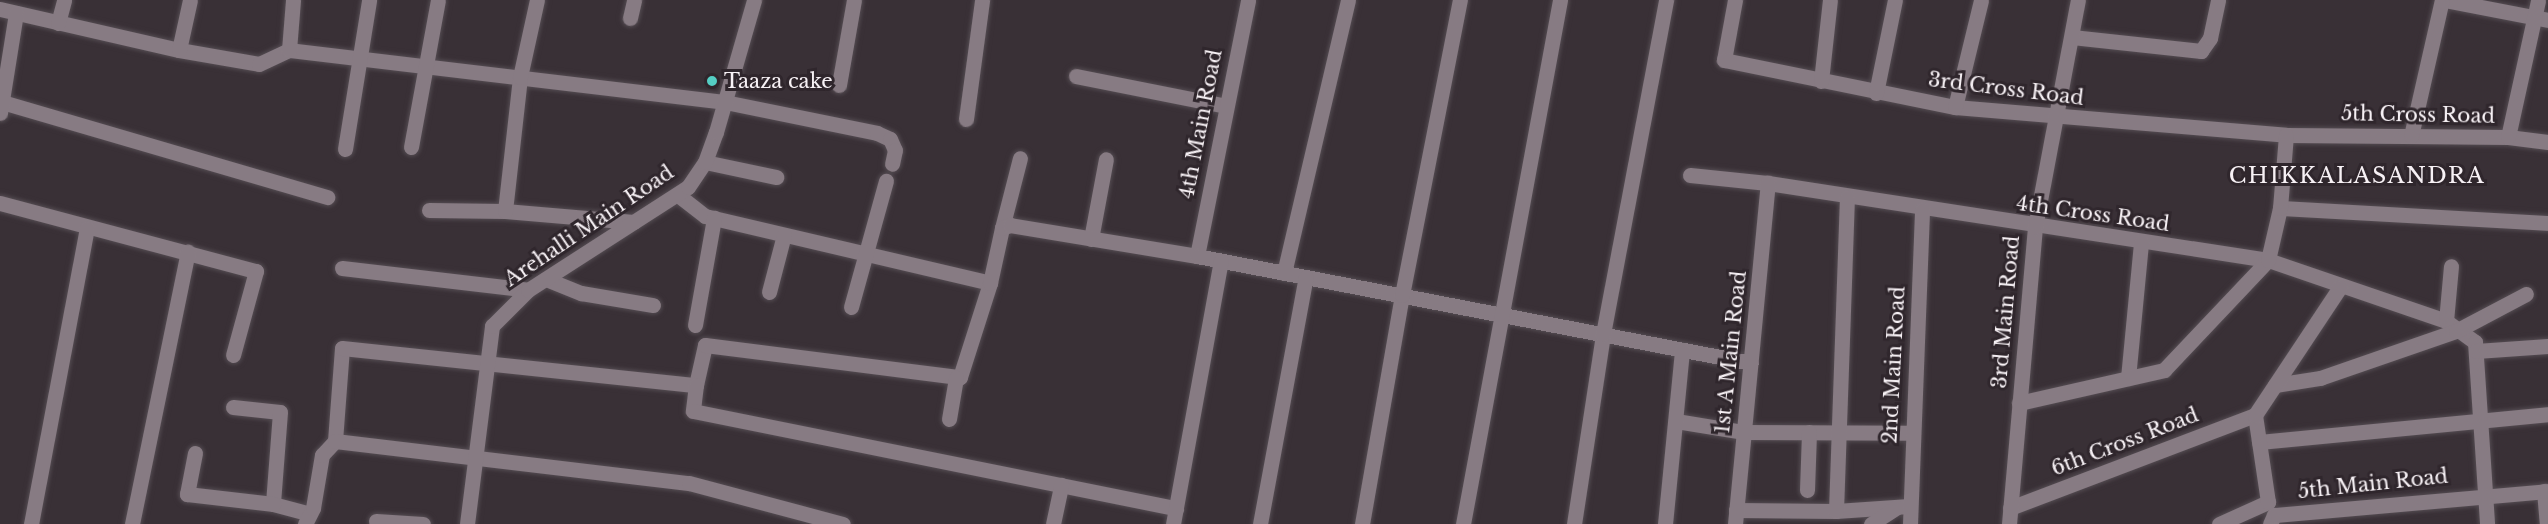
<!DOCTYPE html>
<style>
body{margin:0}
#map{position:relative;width:2548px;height:524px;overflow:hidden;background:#393036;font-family:"Libre Baskerville",serif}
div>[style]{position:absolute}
.roads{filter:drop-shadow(0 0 2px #544c52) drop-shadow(0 0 2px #544c52)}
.minor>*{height:15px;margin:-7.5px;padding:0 7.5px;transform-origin:7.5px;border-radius:7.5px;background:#877b83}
.tertiary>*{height:15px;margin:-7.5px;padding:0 7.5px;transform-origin:7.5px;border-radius:7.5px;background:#877b83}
.dots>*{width:16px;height:16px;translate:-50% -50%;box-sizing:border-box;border:3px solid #2f262c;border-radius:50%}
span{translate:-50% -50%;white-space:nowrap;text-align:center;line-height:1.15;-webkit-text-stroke:6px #2f262c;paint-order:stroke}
.poi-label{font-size:20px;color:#f7f1f5}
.left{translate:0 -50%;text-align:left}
.street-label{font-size:20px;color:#f7f1f5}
.quarter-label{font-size:22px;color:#f7f1f5;letter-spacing:1.5px}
</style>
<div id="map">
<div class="roads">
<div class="minor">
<div style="left:1735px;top:0;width:61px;rotate:100.4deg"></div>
<div style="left:1724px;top:60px;width:236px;rotate:11.5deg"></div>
<div style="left:1955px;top:107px;width:332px;rotate:4.8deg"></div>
<div style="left:2286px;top:135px;width:222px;rotate:0.5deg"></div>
<div style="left:2508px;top:137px;width:40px;rotate:7.1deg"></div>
<div style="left:2445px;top:0;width:105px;rotate:11deg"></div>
<div style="left:0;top:9px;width:184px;rotate:12.9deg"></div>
<div style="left:179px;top:50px;width:81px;rotate:9.9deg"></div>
<div style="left:259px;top:64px;width:33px;rotate:-25deg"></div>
<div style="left:289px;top:50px;width:439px;rotate:6.8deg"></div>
<div style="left:725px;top:102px;width:155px;rotate:11.5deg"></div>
<div style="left:877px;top:133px;width:14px;rotate:25deg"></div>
<div style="left:890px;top:139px;width:12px;rotate:66deg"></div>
<div style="left:895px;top:150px;width:14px;rotate:102deg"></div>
<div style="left:630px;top:18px;width:18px;rotate:-77deg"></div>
<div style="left:58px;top:23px;width:24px;rotate:-75deg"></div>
<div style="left:2072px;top:37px;width:130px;rotate:6.2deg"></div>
<div style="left:2201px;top:51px;width:16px;rotate:-55deg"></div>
<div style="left:2210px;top:38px;width:39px;rotate:-78deg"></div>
<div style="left:179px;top:50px;width:51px;rotate:-77.6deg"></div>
<div style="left:289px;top:50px;width:50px;rotate:-85.4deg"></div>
<div style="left:1076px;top:76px;width:153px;rotate:11.3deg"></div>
<div style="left:1821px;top:81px;width:81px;rotate:-83.7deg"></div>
<div style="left:839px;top:85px;width:86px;rotate:-80deg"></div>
<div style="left:1876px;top:93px;width:95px;rotate:-78.5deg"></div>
<div style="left:2px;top:102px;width:339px;rotate:16.3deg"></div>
<div style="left:1955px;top:107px;width:110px;rotate:-76.3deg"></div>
<div style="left:0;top:113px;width:101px;rotate:-80.9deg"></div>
<div style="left:966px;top:119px;width:120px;rotate:-82.3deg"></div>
<div style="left:2411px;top:136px;width:139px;rotate:-77.2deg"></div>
<div style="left:2508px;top:137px;width:140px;rotate:-77.6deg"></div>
<div style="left:411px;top:147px;width:149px;rotate:-79.6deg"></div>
<div style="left:345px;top:149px;width:151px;rotate:-80.8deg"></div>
<div style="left:705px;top:162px;width:73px;rotate:11.9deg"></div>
<div style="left:1690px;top:175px;width:78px;rotate:5.9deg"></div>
<div style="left:1768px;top:183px;width:506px;rotate:8.75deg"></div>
<div style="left:2268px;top:260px;width:188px;rotate:18.9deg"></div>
<div style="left:2446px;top:321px;width:36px;rotate:36deg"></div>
<div style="left:2475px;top:342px;width:182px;rotate:86.2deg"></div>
<div style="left:678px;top:195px;width:34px;rotate:38deg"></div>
<div style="left:705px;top:216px;width:293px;rotate:13.2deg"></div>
<div style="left:0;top:203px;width:265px;rotate:14.9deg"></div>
<div style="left:256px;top:271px;width:87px;rotate:105.3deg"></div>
<div style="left:2280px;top:208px;width:268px;rotate:3.2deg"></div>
<div style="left:429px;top:210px;width:76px;rotate:0.8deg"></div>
<div style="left:505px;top:211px;width:129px;rotate:4.9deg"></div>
<div style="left:505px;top:211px;width:135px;rotate:-83.6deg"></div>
<div style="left:520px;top:77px;width:79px;rotate:-77.6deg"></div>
<div style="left:1002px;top:228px;width:72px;rotate:-75.6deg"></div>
<div style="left:1091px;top:239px;width:81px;rotate:-79.4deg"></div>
<div style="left:1197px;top:256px;width:261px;rotate:-78.7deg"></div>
<div style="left:342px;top:268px;width:187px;rotate:6.7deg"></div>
<div style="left:1284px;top:273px;width:280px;rotate:-76.8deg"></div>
<div style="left:546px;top:279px;width:38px;rotate:22deg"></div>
<div style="left:581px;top:293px;width:73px;rotate:9.5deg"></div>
<div style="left:769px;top:292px;width:59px;rotate:-75.3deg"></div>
<div style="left:851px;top:307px;width:131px;rotate:-74.5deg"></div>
<div style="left:2446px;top:321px;width:55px;rotate:-84.8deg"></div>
<div style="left:695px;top:325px;width:109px;rotate:-79.9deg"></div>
<div style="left:2476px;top:351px;width:72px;rotate:-4deg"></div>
<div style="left:2128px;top:378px;width:137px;rotate:-84.5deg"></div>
<div style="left:696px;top:385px;width:41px;rotate:-77.3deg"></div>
<div style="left:705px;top:345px;width:257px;rotate:7.2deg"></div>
<div style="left:960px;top:377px;width:99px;rotate:-72.3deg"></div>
<div style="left:990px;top:283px;width:56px;rotate:-77.7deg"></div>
<div style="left:1002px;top:228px;width:9px;rotate:-21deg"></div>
<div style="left:1010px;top:225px;width:190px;rotate:9.4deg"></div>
<div style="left:1197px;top:256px;width:564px;rotate:10.93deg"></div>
<div style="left:2275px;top:385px;width:46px;rotate:-8.8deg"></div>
<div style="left:2320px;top:378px;width:144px;rotate:-19.1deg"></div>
<div style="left:2456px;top:331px;width:79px;rotate:-27.9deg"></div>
<div style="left:2019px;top:403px;width:149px;rotate:-12.8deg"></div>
<div style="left:2164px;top:370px;width:151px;rotate:-46.6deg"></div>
<div style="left:2268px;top:260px;width:53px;rotate:-77deg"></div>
<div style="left:2280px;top:208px;width:73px;rotate:-85.3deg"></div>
<div style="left:233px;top:407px;width:47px;rotate:6.1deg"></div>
<div style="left:280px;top:412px;width:92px;rotate:94.4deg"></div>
<div style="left:273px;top:504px;width:38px;rotate:15deg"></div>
<div style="left:949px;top:419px;width:42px;rotate:-80.3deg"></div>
<div style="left:1676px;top:421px;width:69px;rotate:9.2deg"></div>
<div style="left:1744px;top:432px;width:167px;rotate:0.3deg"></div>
<div style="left:335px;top:441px;width:93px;rotate:-85.7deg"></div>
<div style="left:342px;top:348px;width:356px;rotate:6deg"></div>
<div style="left:696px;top:385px;width:26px;rotate:97deg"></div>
<div style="left:693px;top:411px;width:493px;rotate:11.4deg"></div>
<div style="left:2259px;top:442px;width:290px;rotate:-5.5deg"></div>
<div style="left:195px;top:453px;width:42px;rotate:101deg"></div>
<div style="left:187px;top:494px;width:87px;rotate:6.6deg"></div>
<div style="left:1807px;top:490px;width:58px;rotate:-88deg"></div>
<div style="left:2544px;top:491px;width:33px;rotate:85deg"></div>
<div style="left:2010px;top:508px;width:262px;rotate:-20.8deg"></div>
<div style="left:1736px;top:510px;width:100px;rotate:0.6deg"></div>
<div style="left:1836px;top:511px;width:73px;rotate:-3.9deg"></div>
<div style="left:1836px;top:511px;width:314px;rotate:-88deg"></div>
<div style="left:376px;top:521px;width:47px;rotate:3.7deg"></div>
<div style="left:31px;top:524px;width:301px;rotate:-79.3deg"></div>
<div style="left:132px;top:524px;width:278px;rotate:-78.4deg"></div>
<div style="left:305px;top:524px;width:18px;rotate:-63deg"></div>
<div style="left:313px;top:508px;width:54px;rotate:-80.4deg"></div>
<div style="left:322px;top:455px;width:19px;rotate:-47deg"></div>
<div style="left:335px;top:441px;width:356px;rotate:6.8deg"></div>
<div style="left:689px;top:483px;width:159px;rotate:14.9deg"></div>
<div style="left:1053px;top:524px;width:40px;rotate:-78deg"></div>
<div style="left:1173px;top:524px;width:267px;rotate:-79.7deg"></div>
<div style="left:1260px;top:524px;width:251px;rotate:-79.5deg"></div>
<div style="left:1362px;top:524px;width:232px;rotate:-80.1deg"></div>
<div style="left:1402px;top:295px;width:301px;rotate:-78.9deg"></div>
<div style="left:1463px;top:524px;width:533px;rotate:-79.51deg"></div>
<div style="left:1574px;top:524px;width:192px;rotate:-81.3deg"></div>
<div style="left:1603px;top:334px;width:340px;rotate:-79.3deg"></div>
<div style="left:1665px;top:524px;width:175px;rotate:-84.4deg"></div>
<div style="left:1735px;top:524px;width:343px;rotate:-84.5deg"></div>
<div style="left:1871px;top:524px;width:30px;rotate:-33deg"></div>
<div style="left:1910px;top:524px;width:315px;rotate:-87.8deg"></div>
<div style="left:2009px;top:524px;width:298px;rotate:-85deg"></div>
<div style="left:2035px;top:227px;width:231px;rotate:-79.3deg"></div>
<div style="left:2219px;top:524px;width:54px;rotate:-24.2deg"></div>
<div style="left:2268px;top:502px;width:88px;rotate:-98.5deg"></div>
<div style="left:2255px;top:415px;width:154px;rotate:-56.4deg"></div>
<div style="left:2270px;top:524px;width:10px;rotate:-66deg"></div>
<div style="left:2274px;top:515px;width:275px;rotate:-5deg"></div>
</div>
<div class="tertiary">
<div style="left:467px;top:524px;width:200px;rotate:-82.8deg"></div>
<div style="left:492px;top:326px;width:51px;rotate:-45deg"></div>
<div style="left:528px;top:290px;width:190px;rotate:-32.8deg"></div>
<div style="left:688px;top:187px;width:30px;rotate:-56deg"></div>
<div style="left:705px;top:162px;width:32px;rotate:-70deg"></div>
<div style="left:716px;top:132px;width:137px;rotate:-73.9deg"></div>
</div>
</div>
<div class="dots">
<div style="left:712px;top:81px;background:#55cec4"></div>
</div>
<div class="poi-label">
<span class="left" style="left:724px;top:81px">Taaza cake</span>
</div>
<div class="street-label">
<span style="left:2006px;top:89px;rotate:7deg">3rd Cross Road</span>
<span style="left:2418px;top:115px;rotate:1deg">5th Cross Road</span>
<span style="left:1201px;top:124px;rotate:-79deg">4th Main Road</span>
<span style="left:2093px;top:214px;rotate:8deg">4th Cross Road</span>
<span style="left:589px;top:226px;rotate:-34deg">Arehalli Main Road</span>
<span style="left:2006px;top:312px;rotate:-85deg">3rd Main Road</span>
<span style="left:1731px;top:352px;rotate:-84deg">1st A Main Road</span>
<span style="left:1894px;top:365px;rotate:-87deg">2nd Main Road</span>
<span style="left:2125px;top:442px;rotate:-21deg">6th Cross Road</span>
<span style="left:2373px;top:484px;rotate:-6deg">5th Main Road</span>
</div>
<div class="quarter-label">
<span style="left:2357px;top:176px">CHIKKALASANDRA</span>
</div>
</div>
